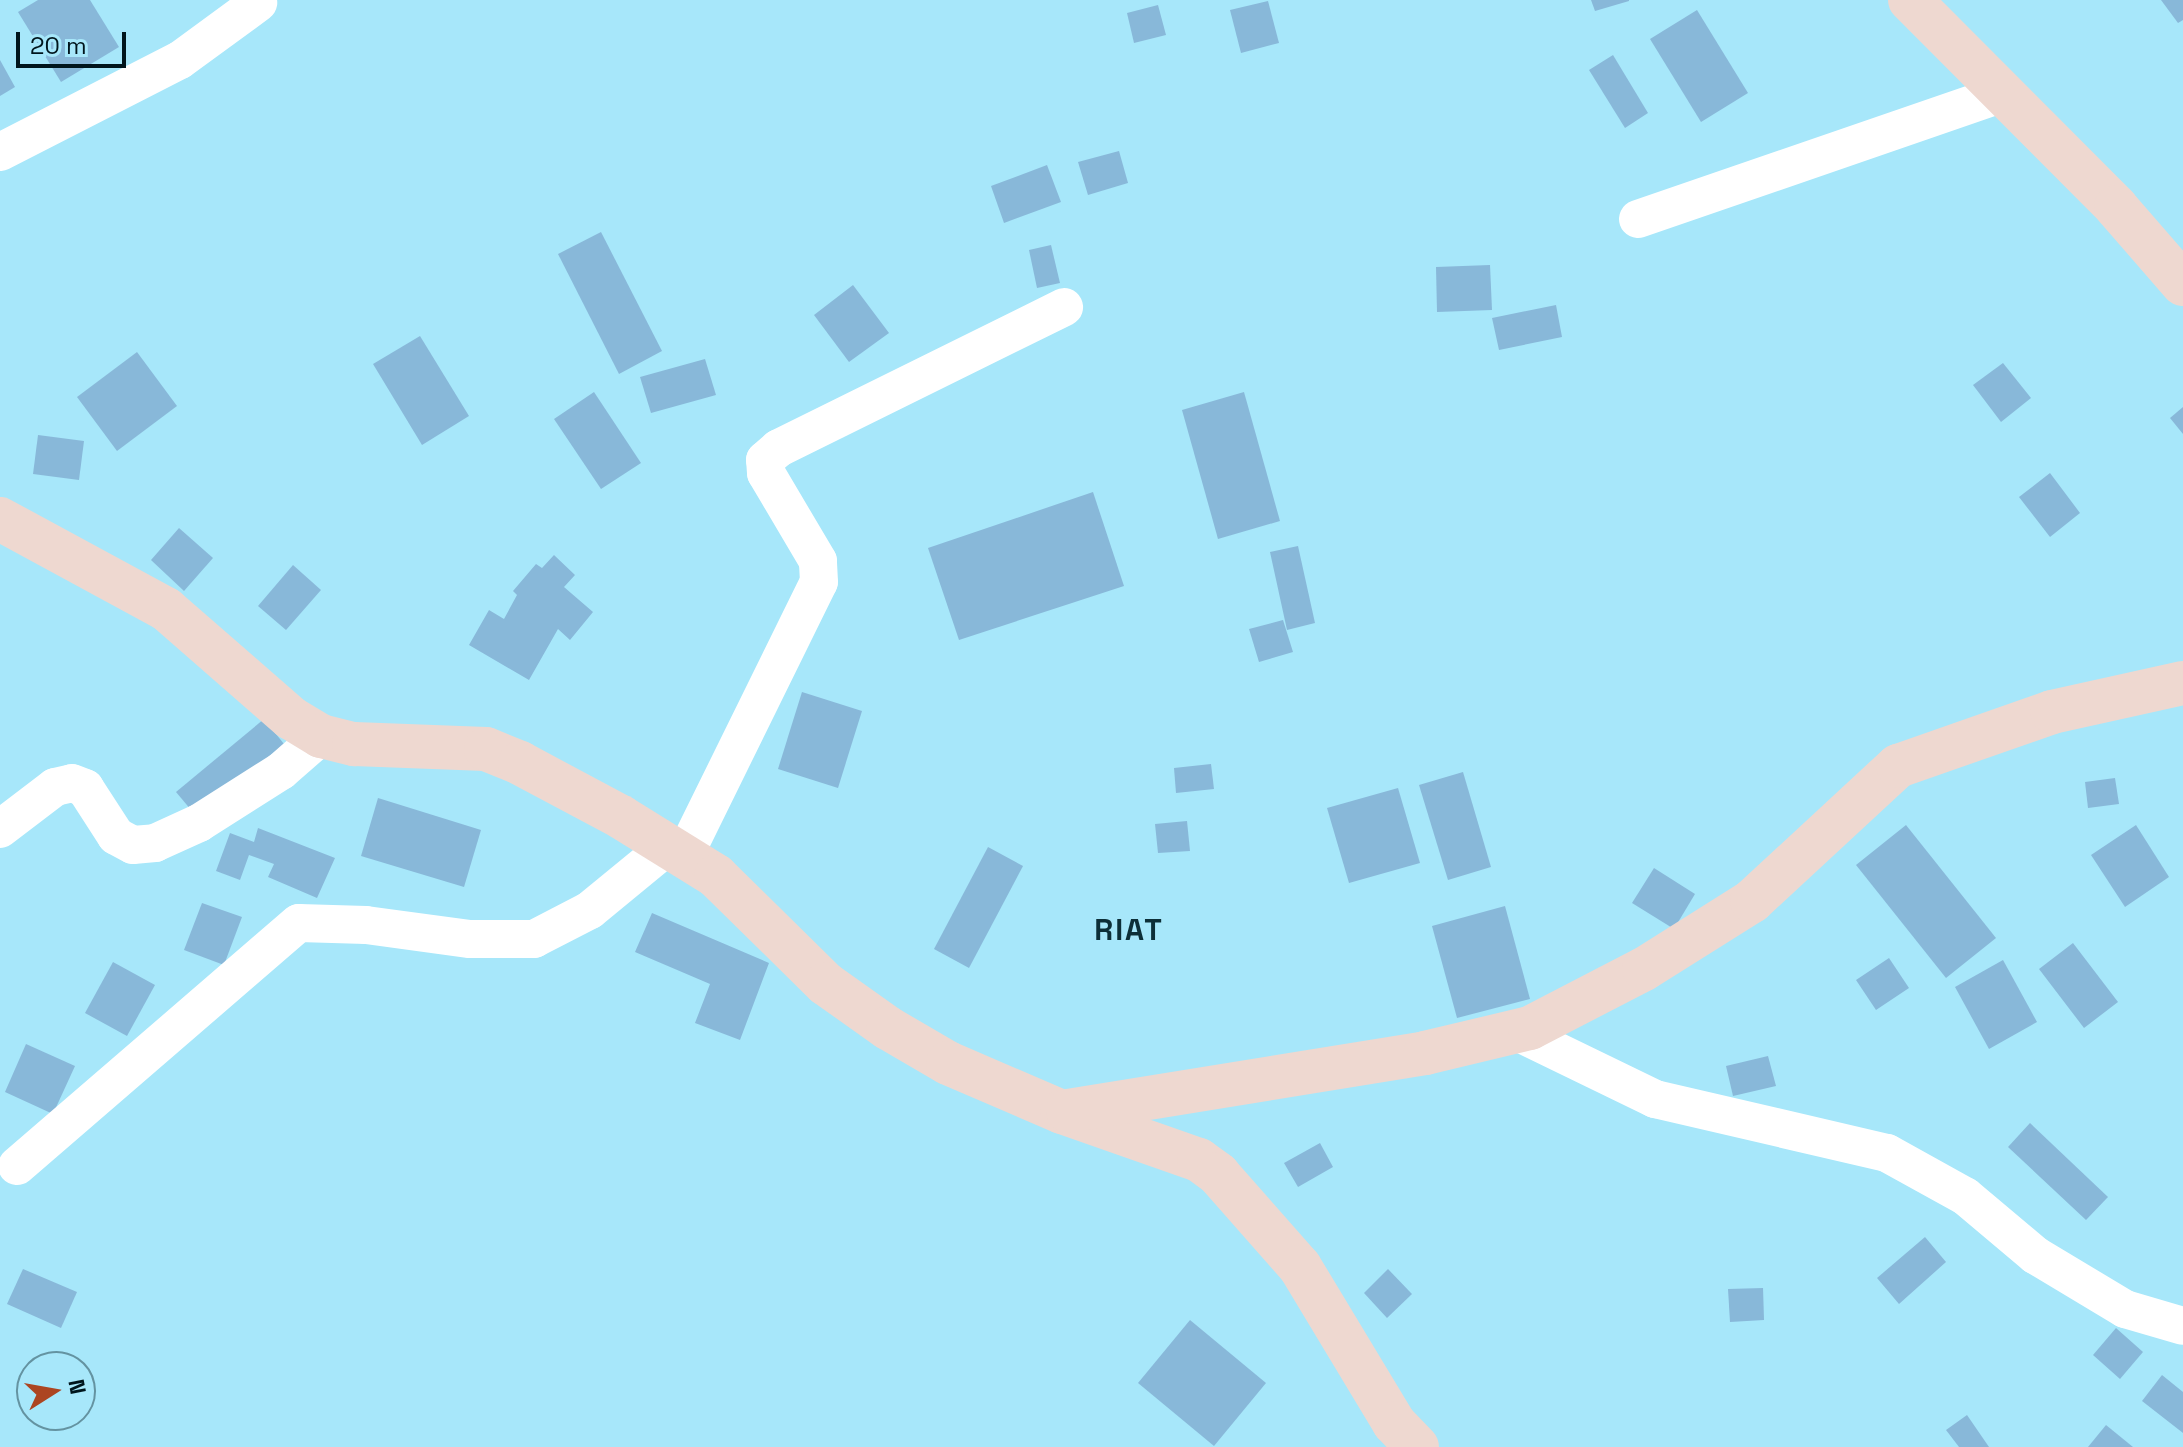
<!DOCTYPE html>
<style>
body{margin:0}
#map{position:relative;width:2183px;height:1447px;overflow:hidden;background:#a7e7fa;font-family:"Space Grotesk",sans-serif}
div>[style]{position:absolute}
.building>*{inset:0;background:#88b8d9}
.street>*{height:38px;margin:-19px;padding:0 19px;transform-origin:19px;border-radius:19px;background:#fff}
.secondary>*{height:44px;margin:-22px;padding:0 22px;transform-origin:22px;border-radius:22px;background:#eed8d0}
span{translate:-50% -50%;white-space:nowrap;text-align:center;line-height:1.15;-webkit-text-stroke:6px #a7e7fa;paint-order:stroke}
.district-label{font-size:30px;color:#0d2f38;font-weight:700;letter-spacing:2px}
.north{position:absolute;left:16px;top:1351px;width:80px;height:80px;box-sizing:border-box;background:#a7e7fa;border:2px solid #6493a1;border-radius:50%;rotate:79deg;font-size:22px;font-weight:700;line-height:32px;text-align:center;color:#00151c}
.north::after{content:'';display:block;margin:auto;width:28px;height:36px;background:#ac4521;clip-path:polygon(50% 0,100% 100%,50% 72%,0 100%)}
.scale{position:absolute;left:16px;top:32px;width:110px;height:36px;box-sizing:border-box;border:4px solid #00151c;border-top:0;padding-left:10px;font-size:24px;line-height:28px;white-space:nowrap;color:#00151c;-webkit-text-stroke:6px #a7e7fa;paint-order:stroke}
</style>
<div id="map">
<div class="building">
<div style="clip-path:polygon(38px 0,90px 0,119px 47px,61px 82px,18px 12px)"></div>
<div style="clip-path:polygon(1591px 0,1629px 0,1629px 1px,1595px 11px)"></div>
<div style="clip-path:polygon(2161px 0,2183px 0,2183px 20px,2178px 23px)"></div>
<div style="clip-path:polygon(1268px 1px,1279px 43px,1241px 53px,1230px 10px)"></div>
<div style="clip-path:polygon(1158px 5px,1166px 35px,1134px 43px,1127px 13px)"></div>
<div style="clip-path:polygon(1697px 10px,1748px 93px,1701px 122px,1650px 39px)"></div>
<div style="clip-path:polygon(1613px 55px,1648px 113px,1625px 128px,1589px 70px)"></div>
<div style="clip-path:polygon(0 60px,15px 87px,0 96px)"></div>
<div style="clip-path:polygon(1119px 151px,1128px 183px,1088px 195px,1078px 162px)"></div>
<div style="clip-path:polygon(1047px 165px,1061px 202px,1004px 223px,991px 186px)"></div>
<div style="clip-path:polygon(601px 232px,662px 351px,619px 374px,558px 254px)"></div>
<div style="clip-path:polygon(1051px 245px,1060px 283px,1037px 288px,1029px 250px)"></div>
<div style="clip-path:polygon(1490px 265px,1492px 310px,1437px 312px,1436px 267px)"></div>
<div style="clip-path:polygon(853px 285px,889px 333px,849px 362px,814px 315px)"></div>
<div style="clip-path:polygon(1556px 305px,1562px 337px,1499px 350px,1492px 318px)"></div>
<div style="clip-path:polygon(420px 336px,469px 416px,422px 445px,373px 364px)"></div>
<div style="clip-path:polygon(137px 352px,177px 406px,117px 451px,77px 397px)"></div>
<div style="clip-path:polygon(705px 359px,716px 395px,651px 413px,640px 377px)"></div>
<div style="clip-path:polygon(2003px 363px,2031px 398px,2001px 422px,1973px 385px)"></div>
<div style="clip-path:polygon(594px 392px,641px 463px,601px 489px,554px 419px)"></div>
<div style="clip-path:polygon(1244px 392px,1280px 521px,1218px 539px,1182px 410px)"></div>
<div style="clip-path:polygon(2183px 407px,2183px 434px,2170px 418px)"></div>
<div style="clip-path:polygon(38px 435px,84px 441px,79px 480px,33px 474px)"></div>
<div style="clip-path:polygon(2050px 473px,2080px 513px,2050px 537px,2019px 497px)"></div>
<div style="clip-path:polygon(1093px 492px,1124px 586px,959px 640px,928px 548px)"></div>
<div style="clip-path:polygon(179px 528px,213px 558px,184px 591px,151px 560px)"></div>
<div style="clip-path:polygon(1298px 546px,1315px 623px,1287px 630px,1270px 552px)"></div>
<div style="clip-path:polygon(554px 555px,575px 575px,564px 587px,593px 612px,570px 640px,558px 629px,529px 680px,469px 645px,489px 610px,504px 619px,517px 595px,513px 591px,536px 564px,542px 568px)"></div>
<div style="clip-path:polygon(293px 565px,321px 590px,286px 630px,258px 606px)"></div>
<div style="clip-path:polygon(1283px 620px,1293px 652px,1259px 662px,1249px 629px)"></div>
<div style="clip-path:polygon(802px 692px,862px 711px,838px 788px,778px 769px)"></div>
<div style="clip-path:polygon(264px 719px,284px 744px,197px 817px,176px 792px)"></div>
<div style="clip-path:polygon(1211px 764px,1214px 789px,1176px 793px,1174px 768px)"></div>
<div style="clip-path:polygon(1463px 772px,1491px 867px,1448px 880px,1419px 785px)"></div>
<div style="clip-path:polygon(2115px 778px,2119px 804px,2088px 808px,2085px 782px)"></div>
<div style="clip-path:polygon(1398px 788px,1420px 863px,1349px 883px,1327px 808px)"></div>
<div style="clip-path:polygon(378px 798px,481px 830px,464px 887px,361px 856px)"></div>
<div style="clip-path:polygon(1187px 821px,1190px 851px,1158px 853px,1155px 824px)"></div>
<div style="clip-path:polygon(1906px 825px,1996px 938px,1946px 978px,1856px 865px)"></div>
<div style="clip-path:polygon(2136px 825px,2169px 877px,2125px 907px,2091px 855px)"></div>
<div style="clip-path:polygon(258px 828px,335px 858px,317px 898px,268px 877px,274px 864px,249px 855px,240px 880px,216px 871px,230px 833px,254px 842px)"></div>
<div style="clip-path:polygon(988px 847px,1023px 866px,969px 968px,934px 949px)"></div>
<div style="clip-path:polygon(1654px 868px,1695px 894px,1674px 929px,1632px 903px)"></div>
<div style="clip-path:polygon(202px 903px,242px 917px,224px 965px,184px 950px)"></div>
<div style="clip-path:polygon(1505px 906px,1530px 999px,1457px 1018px,1432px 926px)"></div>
<div style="clip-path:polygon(652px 913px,769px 963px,740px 1040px,695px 1023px,710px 984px,635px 952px)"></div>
<div style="clip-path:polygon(2073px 943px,2118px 1002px,2084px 1028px,2039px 969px)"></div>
<div style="clip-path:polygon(1889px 958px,1909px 988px,1876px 1010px,1856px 980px)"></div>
<div style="clip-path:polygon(2003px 960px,2037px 1022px,1989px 1049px,1955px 987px)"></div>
<div style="clip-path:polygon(113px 962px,155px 985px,127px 1036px,85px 1013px)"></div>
<div style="clip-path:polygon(26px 1044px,75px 1066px,53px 1114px,5px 1092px)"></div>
<div style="clip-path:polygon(1768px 1056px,1776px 1086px,1733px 1096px,1726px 1066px)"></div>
<div style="clip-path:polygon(2030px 1123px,2108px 1197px,2086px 1220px,2008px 1147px)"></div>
<div style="clip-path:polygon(1320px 1143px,1333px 1167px,1298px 1187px,1284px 1163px)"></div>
<div style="clip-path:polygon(1925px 1237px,1946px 1262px,1899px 1304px,1877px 1278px)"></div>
<div style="clip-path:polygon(23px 1269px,77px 1292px,61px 1328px,7px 1304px)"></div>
<div style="clip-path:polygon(1388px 1269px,1412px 1294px,1387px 1318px,1364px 1293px)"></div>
<div style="clip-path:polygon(1763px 1288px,1764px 1320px,1730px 1322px,1728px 1289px)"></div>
<div style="clip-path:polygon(1190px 1320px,1266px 1383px,1214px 1446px,1138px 1383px)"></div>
<div style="clip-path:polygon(2116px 1328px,2143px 1352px,2120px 1379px,2093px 1355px)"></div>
<div style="clip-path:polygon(2162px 1375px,2183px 1392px,2183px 1433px,2142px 1401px)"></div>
<div style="clip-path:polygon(1967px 1415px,1989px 1447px,1959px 1447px,1946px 1430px)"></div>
<div style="clip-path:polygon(2106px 1425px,2133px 1447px,2088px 1447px)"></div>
</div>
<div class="street">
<div style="left:0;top:152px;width:202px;rotate:-27.1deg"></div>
<div style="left:180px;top:60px;width:97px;rotate:-36.2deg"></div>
<div style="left:1638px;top:219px;width:385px;rotate:-19deg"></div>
<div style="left:0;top:829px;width:69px;rotate:-37.4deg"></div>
<div style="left:55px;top:787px;width:17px;rotate:-13deg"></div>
<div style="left:72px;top:783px;width:14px;rotate:21deg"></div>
<div style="left:85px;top:788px;width:57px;rotate:57.1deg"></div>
<div style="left:116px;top:836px;width:19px;rotate:28deg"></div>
<div style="left:133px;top:845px;width:22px;rotate:-5deg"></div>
<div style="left:155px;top:843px;width:48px;rotate:-24.4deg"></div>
<div style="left:199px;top:823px;width:97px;rotate:-32.4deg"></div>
<div style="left:281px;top:771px;width:53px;rotate:-41.2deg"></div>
<div style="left:684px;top:856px;width:305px;rotate:-63.8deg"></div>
<div style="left:819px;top:582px;width:21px;rotate:-93deg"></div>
<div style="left:818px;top:561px;width:102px;rotate:-120.6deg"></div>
<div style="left:766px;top:473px;width:13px;rotate:-94deg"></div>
<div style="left:765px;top:460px;width:18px;rotate:-41deg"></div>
<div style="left:779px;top:448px;width:318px;rotate:-26.3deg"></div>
<div style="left:1515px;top:1031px;width:156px;rotate:25.9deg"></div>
<div style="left:1655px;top:1099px;width:238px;rotate:13.1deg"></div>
<div style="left:1887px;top:1153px;width:89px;rotate:28.9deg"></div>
<div style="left:1965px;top:1196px;width:92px;rotate:40.1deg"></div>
<div style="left:2035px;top:1255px;width:105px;rotate:31deg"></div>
<div style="left:2125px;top:1309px;width:60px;rotate:16.3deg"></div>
<div style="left:17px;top:1166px;width:372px;rotate:-40.8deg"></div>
<div style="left:299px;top:923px;width:67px;rotate:1.7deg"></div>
<div style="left:366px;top:925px;width:105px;rotate:7.7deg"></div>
<div style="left:470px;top:939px;width:64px"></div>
<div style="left:534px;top:939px;width:63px;rotate:-27.4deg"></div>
<div style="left:590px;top:910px;width:101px;rotate:-39.4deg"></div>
</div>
<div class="secondary">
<div style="left:1910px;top:0;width:292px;rotate:45.1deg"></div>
<div style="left:2116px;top:207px;width:102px;rotate:49deg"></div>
<div style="left:0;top:519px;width:189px;rotate:28.5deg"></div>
<div style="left:166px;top:609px;width:166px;rotate:41.1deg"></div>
<div style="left:291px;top:718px;width:35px;rotate:31deg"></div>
<div style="left:321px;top:736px;width:34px;rotate:14deg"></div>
<div style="left:354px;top:744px;width:132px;rotate:2.2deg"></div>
<div style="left:486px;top:749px;width:37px;rotate:22deg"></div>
<div style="left:520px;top:763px;width:115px;rotate:28.1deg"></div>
<div style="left:621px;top:817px;width:112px;rotate:31.8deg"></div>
<div style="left:716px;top:876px;width:154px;rotate:44.5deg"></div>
<div style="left:826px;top:984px;width:76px;rotate:35.4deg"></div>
<div style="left:888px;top:1028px;width:69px;rotate:30.3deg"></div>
<div style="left:948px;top:1063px;width:124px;rotate:23.3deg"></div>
<div style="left:1062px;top:1112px;width:145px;rotate:19.3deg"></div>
<div style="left:1199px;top:1160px;width:24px;rotate:36deg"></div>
<div style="left:1218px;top:1174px;width:124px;rotate:48.6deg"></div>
<div style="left:1300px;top:1267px;width:182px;rotate:58.9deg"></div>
<div style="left:1394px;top:1423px;width:33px;rotate:46deg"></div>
<div style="left:1068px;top:1111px;width:362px;rotate:-9.2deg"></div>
<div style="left:1425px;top:1053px;width:108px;rotate:-13.4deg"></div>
<div style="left:1530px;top:1028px;width:128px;rotate:-27.4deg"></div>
<div style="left:1644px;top:969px;width:128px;rotate:-32.2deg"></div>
<div style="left:1752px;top:901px;width:199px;rotate:-42.8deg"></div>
<div style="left:1898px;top:766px;width:163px;rotate:-19.3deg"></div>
<div style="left:2052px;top:712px;width:134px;rotate:-12.5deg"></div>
</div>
<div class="district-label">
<span style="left:1129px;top:930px">RIAT</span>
</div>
<div class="north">N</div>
<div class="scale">20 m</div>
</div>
